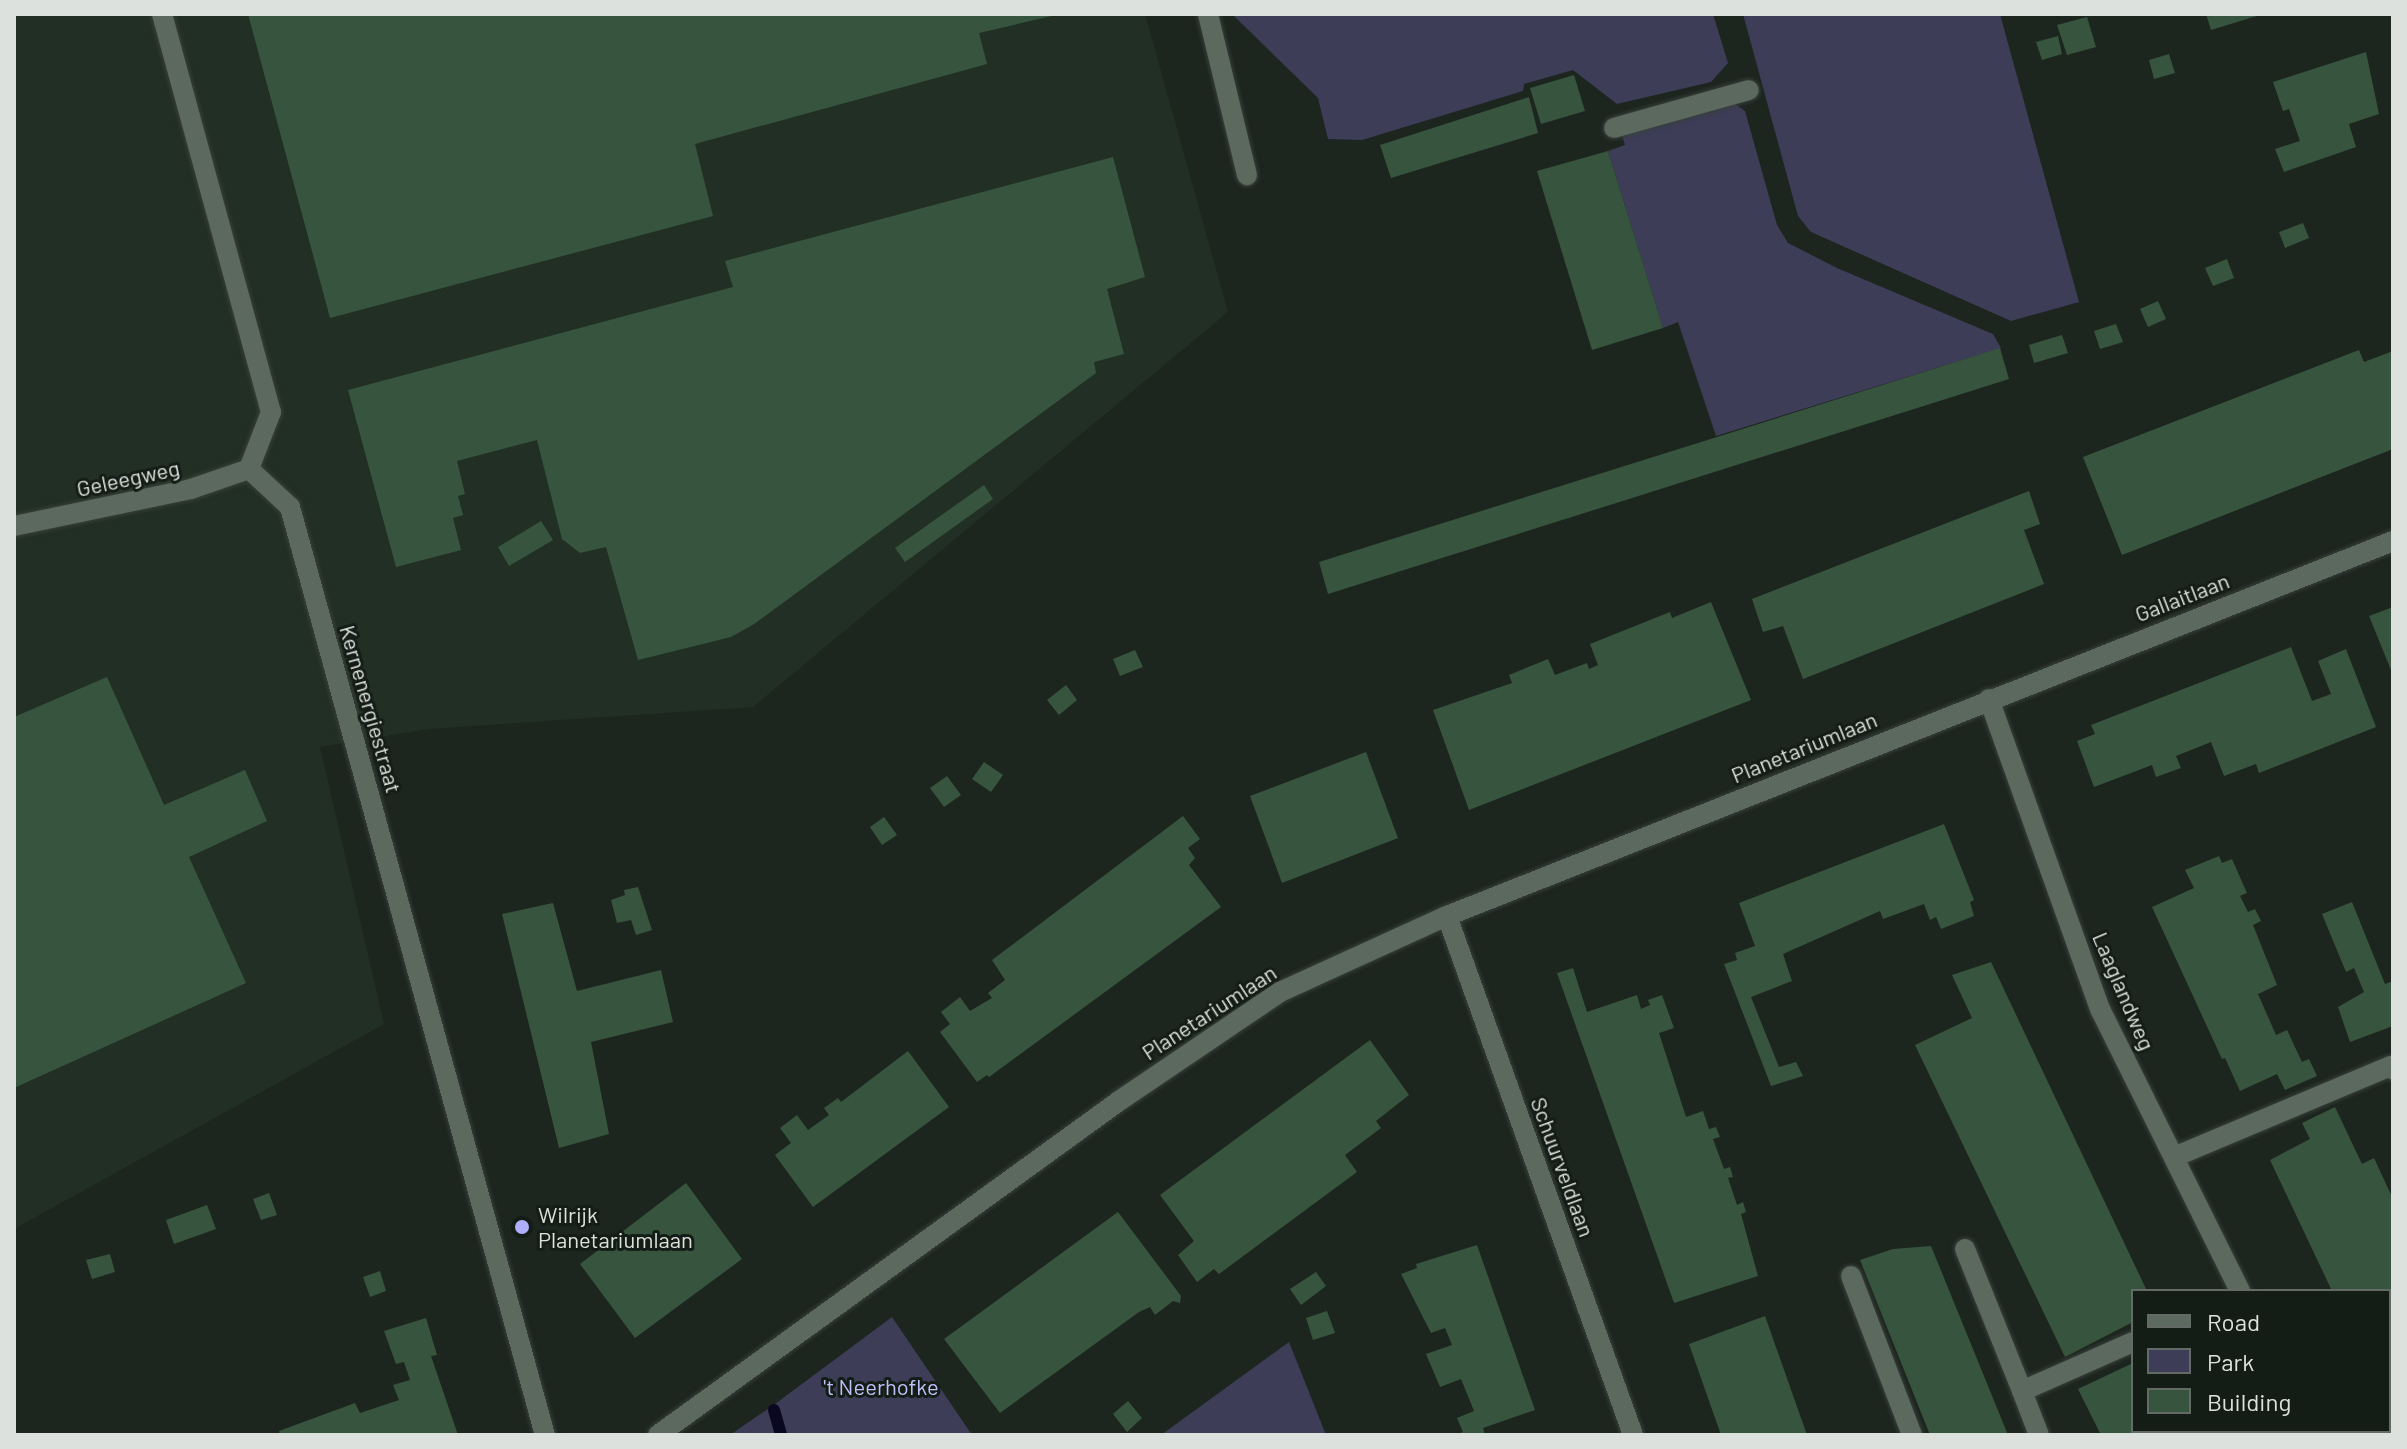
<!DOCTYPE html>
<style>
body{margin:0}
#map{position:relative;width:2407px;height:1449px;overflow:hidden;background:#1d251f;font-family:Barlow,sans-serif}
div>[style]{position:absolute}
.built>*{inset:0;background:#222f24}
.green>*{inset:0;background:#3d3d58}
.stream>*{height:12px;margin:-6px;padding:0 6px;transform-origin:6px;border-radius:6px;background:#0a0721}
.building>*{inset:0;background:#37553e}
.roads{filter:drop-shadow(0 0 2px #383f3a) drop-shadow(0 0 2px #383f3a)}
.minor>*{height:20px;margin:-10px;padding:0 10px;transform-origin:10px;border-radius:10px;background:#5b695e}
.dots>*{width:22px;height:22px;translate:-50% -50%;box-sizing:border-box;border:4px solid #141c16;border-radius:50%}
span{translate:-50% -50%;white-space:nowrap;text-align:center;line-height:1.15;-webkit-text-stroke:6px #141c16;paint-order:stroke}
.street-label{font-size:22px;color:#dce1dd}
.poi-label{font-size:22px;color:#dce1dd}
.left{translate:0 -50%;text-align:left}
.park-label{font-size:22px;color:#bfc0fa}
.frame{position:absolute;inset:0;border:16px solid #dce1dd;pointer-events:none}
.legend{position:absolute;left:2131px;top:1289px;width:260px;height:144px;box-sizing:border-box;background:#141c16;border:2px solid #646b66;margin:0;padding:10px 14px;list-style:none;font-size:24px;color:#dce1dd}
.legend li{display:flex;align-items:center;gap:16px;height:40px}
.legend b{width:40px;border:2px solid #646b66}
</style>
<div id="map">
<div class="built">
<div style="clip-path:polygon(14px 14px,1145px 14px,1228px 312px,753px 707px,428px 729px,320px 747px,384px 1024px,14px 1229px)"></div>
</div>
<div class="green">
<div style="clip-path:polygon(1239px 14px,1713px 14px,1728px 63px,1711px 82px,1617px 104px,1573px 70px,1524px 84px,1523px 91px,1362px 140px,1328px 139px,1318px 98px,1234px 16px)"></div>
<div style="clip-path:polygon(1743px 14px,2000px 14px,2079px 302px,2011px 321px,1811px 232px,1798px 216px)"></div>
<div style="clip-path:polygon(1735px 104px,1745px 111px,1777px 225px,1788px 243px,1837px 268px,1993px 334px,2001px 348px,1716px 436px,1678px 322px,1663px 328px,1608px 151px,1625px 145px,1621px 133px)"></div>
<div style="clip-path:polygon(892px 1317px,972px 1435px,730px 1435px,775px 1404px)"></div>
<div style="clip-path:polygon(1289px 1342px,1326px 1435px,1161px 1435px)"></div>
</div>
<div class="stream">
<div style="left:774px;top:1410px;width:26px;rotate:74deg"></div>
</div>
<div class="building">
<div style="clip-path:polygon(248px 14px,1056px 14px,1056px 15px,979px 33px,987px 64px,695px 144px,713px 216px,330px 318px)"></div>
<div style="clip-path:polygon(2206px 14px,2260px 14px,2260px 15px,2211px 30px)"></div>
<div style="clip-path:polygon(2087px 17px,2096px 47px,2067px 55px,2057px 25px)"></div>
<div style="clip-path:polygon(2058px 36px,2062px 54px,2042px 60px,2036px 42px)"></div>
<div style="clip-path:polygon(2366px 52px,2379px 114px,2349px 124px,2356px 147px,2284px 172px,2275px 149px,2300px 141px,2289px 109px,2283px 111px,2273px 82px)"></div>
<div style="clip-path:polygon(2169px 54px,2175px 73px,2154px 79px,2149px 60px)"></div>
<div style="clip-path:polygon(1574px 75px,1585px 111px,1541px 124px,1530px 88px)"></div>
<div style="clip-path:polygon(1529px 97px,1538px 133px,1391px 178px,1380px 145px)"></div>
<div style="clip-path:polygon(1608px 151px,1663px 328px,1592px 350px,1537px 171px)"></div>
<div style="clip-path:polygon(1113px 157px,1145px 277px,1107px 289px,1124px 354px,1094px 362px,1096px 373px,754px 624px,731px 637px,638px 660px,606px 547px,580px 553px,562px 539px,537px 440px,457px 461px,465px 494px,458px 496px,463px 515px,453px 518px,461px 550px,396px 567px,348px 390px,733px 287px,725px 261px)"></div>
<div style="clip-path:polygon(2303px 223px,2309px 238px,2285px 248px,2279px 232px)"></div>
<div style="clip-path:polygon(2227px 259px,2234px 278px,2213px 286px,2205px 268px)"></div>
<div style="clip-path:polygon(2158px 301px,2166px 319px,2148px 327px,2140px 309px)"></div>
<div style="clip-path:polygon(2116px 324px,2123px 342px,2100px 349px,2094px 331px)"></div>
<div style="clip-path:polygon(2062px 335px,2068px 353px,2034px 363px,2029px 345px)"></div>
<div style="clip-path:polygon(2000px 348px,2009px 379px,1328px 594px,1319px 562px)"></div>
<div style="clip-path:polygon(2359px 350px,2364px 362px,2393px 351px,2393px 449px,2122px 555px,2083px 457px)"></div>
<div style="clip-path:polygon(984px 485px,993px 499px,905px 562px,895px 548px)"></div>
<div style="clip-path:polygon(2029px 491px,2040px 524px,2024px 530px,2044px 584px,1803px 679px,1783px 626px,1763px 632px,1752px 599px)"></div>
<div style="clip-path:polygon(541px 521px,553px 540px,509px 566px,498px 547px)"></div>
<div style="clip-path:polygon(1711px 602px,1751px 700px,1469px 810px,1433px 710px,1512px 683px,1509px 675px,1548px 659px,1555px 675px,1587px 663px,1589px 669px,1598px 665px,1590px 644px,1670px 612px,1672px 618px)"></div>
<div style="clip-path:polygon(2393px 607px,2393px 675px,2369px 616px)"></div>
<div style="clip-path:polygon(2291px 647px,2312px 701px,2331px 694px,2318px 661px,2346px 649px,2376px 727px,2259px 773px,2256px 764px,2224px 776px,2211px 742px,2176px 756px,2181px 768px,2156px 777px,2152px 765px,2094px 787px,2077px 741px,2095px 734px,2091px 725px)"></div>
<div style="clip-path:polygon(1135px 650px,1143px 667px,1120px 676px,1113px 659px)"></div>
<div style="clip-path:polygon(107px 677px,164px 805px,245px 770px,267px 821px,189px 857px,246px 983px,14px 1088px,14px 717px)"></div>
<div style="clip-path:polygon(1066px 685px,1077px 700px,1059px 715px,1047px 700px)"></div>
<div style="clip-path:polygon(1366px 752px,1398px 838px,1282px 883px,1250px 796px)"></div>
<div style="clip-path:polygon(984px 762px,1003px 775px,991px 792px,972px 779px)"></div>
<div style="clip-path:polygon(947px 776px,961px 795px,944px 807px,930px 788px)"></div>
<div style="clip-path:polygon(1183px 816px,1200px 839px,1188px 848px,1195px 858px,1189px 865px,1221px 907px,989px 1077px,987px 1075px,977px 1082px,940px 1032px,950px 1024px,941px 1012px,960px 997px,970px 1011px,992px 998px,988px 993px,1005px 980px,992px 960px)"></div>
<div style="clip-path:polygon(884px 817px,897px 835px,882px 845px,870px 827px)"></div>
<div style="clip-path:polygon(1944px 824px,1974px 900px,1970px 902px,1974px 916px,1941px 929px,1936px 917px,1930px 920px,1924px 904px,1883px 919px,1880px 911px,1783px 954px,1792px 981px,1751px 997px,1779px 1067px,1796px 1062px,1803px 1076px,1771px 1086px,1724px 964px,1737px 960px,1735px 953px,1755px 946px,1739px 903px)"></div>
<div style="clip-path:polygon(2219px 856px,2222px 863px,2232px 859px,2247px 893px,2240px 896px,2248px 912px,2255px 909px,2261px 921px,2253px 925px,2277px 985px,2258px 994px,2276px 1035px,2287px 1030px,2302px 1062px,2309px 1059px,2317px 1076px,2285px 1090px,2277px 1074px,2240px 1091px,2225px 1058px,2222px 1059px,2152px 907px,2194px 888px,2185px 870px)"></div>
<div style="clip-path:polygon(638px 887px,652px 930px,636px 935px,631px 920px,617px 923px,611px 900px,625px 895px,624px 890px)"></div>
<div style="clip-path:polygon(2352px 902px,2385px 984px,2393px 981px,2393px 1026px,2350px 1042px,2338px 1007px,2364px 992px,2354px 968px,2346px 972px,2322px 914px)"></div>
<div style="clip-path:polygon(553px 903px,577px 991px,661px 970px,673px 1022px,591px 1042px,609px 1134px,559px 1148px,502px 914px)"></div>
<div style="clip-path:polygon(1991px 962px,2147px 1291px,2133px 1291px,2133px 1322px,2065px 1357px,1915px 1045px,1972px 1018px,1952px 975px)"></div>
<div style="clip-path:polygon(1573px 968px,1587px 1012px,1637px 995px,1641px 1009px,1650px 1005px,1648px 1000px,1662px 995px,1674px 1028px,1659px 1033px,1686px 1117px,1703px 1111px,1709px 1129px,1716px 1127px,1720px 1137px,1713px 1139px,1724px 1169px,1730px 1167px,1733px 1177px,1728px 1178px,1737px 1205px,1743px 1202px,1746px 1212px,1741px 1214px,1758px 1276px,1674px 1303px,1557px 973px)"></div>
<div style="clip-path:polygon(1370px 1040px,1409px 1095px,1376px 1121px,1381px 1128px,1345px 1155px,1357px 1172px,1219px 1274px,1214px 1269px,1197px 1282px,1178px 1255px,1194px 1241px,1160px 1195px)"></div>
<div style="clip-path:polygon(908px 1051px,949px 1107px,813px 1207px,775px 1155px,791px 1143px,780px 1128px,797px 1115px,808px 1130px,829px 1115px,824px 1108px,838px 1098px,841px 1102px)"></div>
<div style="clip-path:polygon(2335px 1107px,2362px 1164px,2374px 1158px,2393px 1199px,2393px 1419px,2389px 1411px,2389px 1291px,2332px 1291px,2270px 1160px,2310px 1139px,2302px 1123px)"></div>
<div style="clip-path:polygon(686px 1183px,742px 1259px,635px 1338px,580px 1264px)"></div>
<div style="clip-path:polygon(269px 1193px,277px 1215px,261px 1220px,253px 1199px)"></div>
<div style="clip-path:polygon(207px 1205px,216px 1229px,174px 1244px,166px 1220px)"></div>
<div style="clip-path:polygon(1118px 1212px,1181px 1296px,1180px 1303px,1173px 1301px,1155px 1315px,1150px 1307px,1139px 1312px,1000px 1413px,944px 1339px)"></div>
<div style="clip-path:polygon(1477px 1245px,1535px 1410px,1483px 1428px,1485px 1435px,1455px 1435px,1463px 1432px,1457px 1418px,1474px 1411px,1461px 1379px,1440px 1387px,1426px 1354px,1452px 1345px,1445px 1328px,1431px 1333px,1401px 1274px,1417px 1268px,1416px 1264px)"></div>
<div style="clip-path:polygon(1931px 1246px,2008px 1435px,1930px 1435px,1860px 1260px,1893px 1249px)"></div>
<div style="clip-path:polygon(110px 1254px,115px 1272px,92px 1279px,86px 1260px)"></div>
<div style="clip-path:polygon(380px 1271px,386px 1291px,370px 1297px,363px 1277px)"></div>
<div style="clip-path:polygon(1316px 1272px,1326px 1286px,1301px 1305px,1290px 1289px)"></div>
<div style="clip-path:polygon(1327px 1311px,1335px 1333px,1313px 1340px,1306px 1318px)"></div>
<div style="clip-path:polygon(1765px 1316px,1807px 1435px,1721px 1435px,1689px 1344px)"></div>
<div style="clip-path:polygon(426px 1318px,437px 1355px,431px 1356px,458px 1435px,280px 1435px,279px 1431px,355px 1403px,360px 1413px,399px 1400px,393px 1385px,410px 1380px,404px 1362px,396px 1364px,384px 1331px)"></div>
<div style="clip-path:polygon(2133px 1363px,2133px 1431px,2214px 1431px,2216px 1435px,2101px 1435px,2078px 1389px)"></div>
<div style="clip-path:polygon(1128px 1401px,1142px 1418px,1127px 1432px,1113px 1414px)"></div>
</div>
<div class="roads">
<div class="minor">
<div style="left:162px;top:14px;width:413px;rotate:74.7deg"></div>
<div style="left:271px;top:412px;width:61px;rotate:111.1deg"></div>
<div style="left:1208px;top:14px;width:166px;rotate:76.4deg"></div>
<div style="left:1614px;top:128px;width:140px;rotate:-15.7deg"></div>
<div style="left:249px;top:469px;width:56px;rotate:42.8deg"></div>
<div style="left:290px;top:507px;width:962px;rotate:74.64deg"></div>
<div style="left:14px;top:526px;width:181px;rotate:-11.8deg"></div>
<div style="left:191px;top:489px;width:61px;rotate:-19deg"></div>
<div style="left:1989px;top:699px;width:331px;rotate:70.3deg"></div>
<div style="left:2101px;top:1011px;width:313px;rotate:63.6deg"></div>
<div style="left:1447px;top:916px;width:551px;rotate:70.28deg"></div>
<div style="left:2174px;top:1157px;width:235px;rotate:-22.8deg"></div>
<div style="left:2391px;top:1066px;width:4px;rotate:63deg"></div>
<div style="left:1965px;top:1249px;width:153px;rotate:68.1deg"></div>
<div style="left:2022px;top:1391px;width:121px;rotate:-23.8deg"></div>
<div style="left:1851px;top:1276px;width:170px;rotate:69deg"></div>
<div style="left:2022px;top:1391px;width:47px;rotate:68.9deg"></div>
<div style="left:2304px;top:1431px;width:4px;rotate:63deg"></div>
<div style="left:658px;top:1435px;width:569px;rotate:-35.92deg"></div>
<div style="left:1119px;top:1101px;width:194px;rotate:-34.1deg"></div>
<div style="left:1280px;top:992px;width:183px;rotate:-24.5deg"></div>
<div style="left:1447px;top:916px;width:1018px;rotate:-21.62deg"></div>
</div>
</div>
<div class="dots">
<div style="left:522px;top:1227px;background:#aeaefa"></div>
</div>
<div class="street-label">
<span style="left:128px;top:478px;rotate:-12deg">Geleegweg</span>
<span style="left:2182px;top:597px;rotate:-21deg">Gallaitlaan</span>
<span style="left:371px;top:709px;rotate:74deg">Kernenergiestraat</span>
<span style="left:1804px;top:747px;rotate:-22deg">Planetariumlaan</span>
<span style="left:2124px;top:991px;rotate:67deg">Laaglandweg</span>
<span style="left:1209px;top:1012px;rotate:-33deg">Planetariumlaan</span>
<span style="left:1563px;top:1167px;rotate:70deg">Schuurveldlaan</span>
</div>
<div class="poi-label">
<span class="left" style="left:538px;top:1227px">Wilrijk<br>Planetariumlaan</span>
</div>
<div class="park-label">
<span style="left:881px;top:1387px">'t Neerhofke</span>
</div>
<div class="frame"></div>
<ul class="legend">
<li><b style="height:10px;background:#5b695e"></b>Road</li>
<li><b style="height:22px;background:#3d3d58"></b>Park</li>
<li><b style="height:22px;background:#37553e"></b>Building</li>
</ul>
</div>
